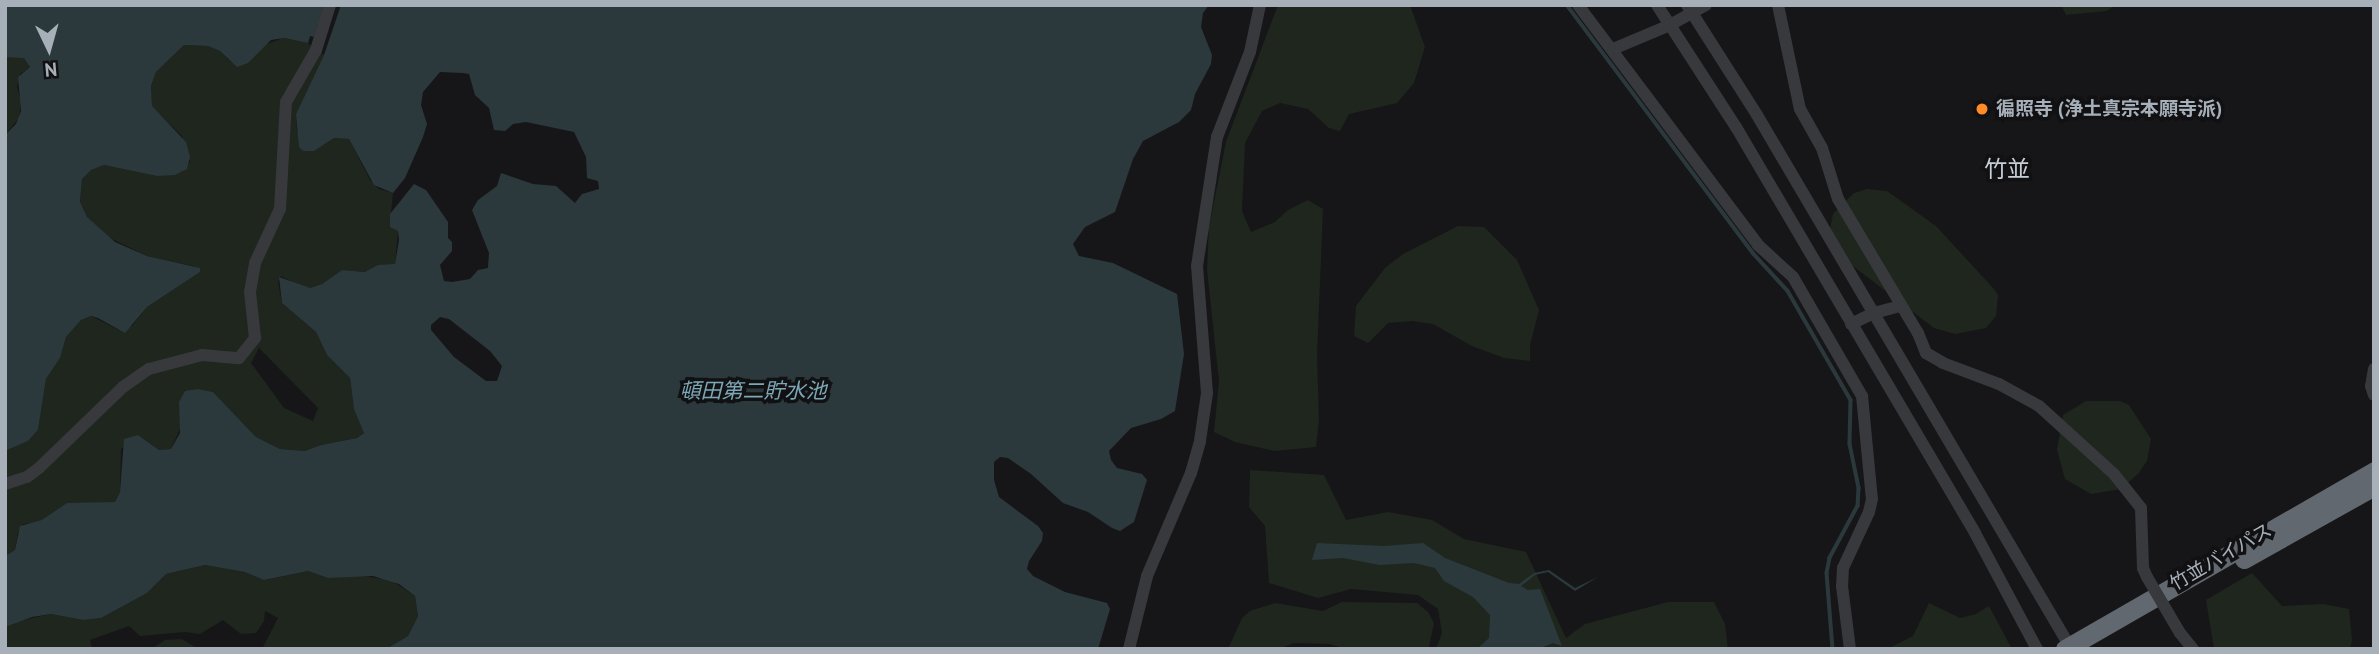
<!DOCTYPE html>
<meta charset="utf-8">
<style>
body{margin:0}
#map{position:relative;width:2379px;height:654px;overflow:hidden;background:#161618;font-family:"PT Sans","Noto Sans JP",sans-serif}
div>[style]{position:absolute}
.green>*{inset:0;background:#1e261e}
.water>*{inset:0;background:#2b393d}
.stream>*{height:3.5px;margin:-1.75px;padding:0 1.75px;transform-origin:1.75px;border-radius:1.75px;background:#2b393d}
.minor>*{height:12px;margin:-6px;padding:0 6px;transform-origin:6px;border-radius:6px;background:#37393d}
.highway>*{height:19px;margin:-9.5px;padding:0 9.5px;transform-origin:9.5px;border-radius:9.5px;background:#62686f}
.minor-bridge>*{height:12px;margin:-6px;padding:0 6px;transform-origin:6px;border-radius:6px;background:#37393d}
.dots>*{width:19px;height:19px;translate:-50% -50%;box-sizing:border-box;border:4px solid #111113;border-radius:50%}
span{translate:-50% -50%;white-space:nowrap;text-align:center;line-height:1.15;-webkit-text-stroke:7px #111113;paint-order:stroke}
.poi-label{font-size:19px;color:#a7b0b9;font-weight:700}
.left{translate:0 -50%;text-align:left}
.street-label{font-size:19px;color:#a7b0b9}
.water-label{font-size:21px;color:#7ca7b6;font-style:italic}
.quarter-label{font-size:23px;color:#c8ced5}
.frame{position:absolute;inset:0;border:7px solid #a7b0b9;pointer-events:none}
.north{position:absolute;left:14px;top:14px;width:70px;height:70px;-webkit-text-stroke:5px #111113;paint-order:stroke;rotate:175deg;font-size:19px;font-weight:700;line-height:28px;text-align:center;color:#a7b0b9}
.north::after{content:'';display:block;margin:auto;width:24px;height:32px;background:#a7b0b9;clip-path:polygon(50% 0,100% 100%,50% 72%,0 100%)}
</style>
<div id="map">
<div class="green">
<div style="clip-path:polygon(1278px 5px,1410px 5px,1425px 47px,1414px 83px,1397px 103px,1349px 114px,1340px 131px,1329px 128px,1308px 109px,1280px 103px,1262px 111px,1245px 143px,1242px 211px,1251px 232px,1275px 222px,1288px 210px,1308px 200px,1323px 209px,1317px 355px,1319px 420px,1316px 447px,1274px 451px,1235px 442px,1214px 432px,1219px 381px,1207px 270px,1209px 227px,1226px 142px)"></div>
<div style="clip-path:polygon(2061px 5px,2116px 5px,2107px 11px,2066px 15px)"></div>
<div style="clip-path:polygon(evenodd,283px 38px,308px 43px,324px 55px,296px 114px,297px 131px,323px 145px,334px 138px,349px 139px,370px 180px,379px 189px,393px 193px,390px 223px,398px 231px,395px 264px,365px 272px,342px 270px,322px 284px,310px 288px,300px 286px,281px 276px,278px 282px,282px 303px,316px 332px,327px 355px,350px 378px,353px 402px,364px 433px,357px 438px,321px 445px,305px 451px,280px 449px,256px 437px,213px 392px,198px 389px,171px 449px,159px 450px,138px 435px,121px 449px,120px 492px,115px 502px,93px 503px,36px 523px,23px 524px,18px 532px,15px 550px,5px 556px,5px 451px,28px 441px,38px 430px,46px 379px,60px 358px,66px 337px,81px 320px,91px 316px,119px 330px,132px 326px,147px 307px,200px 272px,193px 266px,147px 256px,106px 236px,87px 217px,80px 203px,82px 179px,91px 170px,104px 165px,157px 176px,182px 172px,190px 162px,182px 136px,152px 107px,151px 86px,156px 72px,184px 45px,208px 46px,220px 51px,231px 62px,248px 63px,262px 46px,283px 38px,259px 348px,318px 408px,313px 421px,284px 408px,251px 363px,259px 348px)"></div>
<div style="clip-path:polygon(19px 56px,25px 58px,30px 67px,20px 74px,17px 87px,21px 101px,19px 118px,5px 135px,5px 57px)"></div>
<div style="clip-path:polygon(1867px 189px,1887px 191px,1936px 226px,1994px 289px,1998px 295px,1996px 316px,1986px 328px,1955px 334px,1934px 328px,1841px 257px,1830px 229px,1833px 214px,1854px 193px)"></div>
<div style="clip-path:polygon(1458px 226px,1484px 227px,1517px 260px,1539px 310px,1530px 345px,1530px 361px,1504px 358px,1472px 346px,1433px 324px,1412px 321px,1388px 323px,1368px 343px,1354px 336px,1356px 306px,1385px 268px,1403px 254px)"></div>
<div style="clip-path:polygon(2086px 401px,2120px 401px,2129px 405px,2151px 439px,2147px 461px,2139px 473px,2121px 489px,2091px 494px,2065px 479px,2057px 450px,2063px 415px)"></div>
<div style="clip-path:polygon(1250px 470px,1324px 475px,1346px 520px,1388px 512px,1432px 520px,1464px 539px,1526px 552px,1566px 638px,1585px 624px,1668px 602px,1714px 602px,1725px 624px,1728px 649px,1436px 649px,1442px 633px,1438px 609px,1418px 595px,1351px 589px,1318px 598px,1269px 583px,1265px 526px,1249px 507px)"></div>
<div style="clip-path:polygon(205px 565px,245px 572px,265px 580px,308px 571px,328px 578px,356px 575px,391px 580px,415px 596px,418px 616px,408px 636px,386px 649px,262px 649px,278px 618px,265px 611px,264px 621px,256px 633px,241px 634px,223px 620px,200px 634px,185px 632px,140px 636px,129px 626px,90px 640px,92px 649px,5px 649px,5px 627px,14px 622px,51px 614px,83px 620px,101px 618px,147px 593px,166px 574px)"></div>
<div style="clip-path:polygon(2252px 573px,2282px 606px,2323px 604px,2349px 609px,2352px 640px,2350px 649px,2214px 649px,2206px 600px)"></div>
<div style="clip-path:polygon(1342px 602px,1417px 603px,1428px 612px,1434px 623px,1429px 647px,1347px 649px,1329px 644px,1294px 643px,1279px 649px,1228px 649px,1242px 618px,1250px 611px,1275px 603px,1323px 611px)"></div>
<div style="clip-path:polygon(1929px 603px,1960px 618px,1976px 614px,1989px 606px,2012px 649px,1887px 649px,1913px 636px)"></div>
<div style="clip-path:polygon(182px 639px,198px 649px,151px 649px,165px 640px)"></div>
</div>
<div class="water">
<div style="clip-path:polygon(5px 5px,324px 5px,314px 37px,310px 36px,308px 43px,284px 38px,271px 40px,248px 63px,237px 67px,220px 51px,208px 46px,184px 45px,156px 72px,151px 86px,152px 106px,186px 142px,190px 157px,187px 169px,175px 175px,157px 176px,104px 165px,91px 170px,82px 179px,80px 202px,87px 217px,115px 242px,147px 256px,200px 268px,200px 272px,147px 307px,125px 333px,98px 318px,91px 316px,81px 320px,66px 337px,60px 358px,46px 379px,38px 430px,28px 441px,5px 451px,5px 135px,16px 124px,21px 111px,18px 77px,30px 67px,24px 58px,5px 57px)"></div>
<div style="clip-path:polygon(evenodd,341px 5px,1209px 5px,1203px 13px,1201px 27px,1212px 55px,1211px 64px,1195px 94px,1191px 110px,1179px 122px,1143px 141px,1133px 159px,1115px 212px,1085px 227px,1073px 244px,1079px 256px,1113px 263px,1177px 294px,1184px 354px,1175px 411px,1161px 419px,1131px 428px,1109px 451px,1111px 460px,1117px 468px,1142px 474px,1147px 480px,1134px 522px,1120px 531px,1112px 528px,1088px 512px,1063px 503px,1031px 474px,1008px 458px,1000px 457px,994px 462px,994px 480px,999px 497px,1038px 526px,1043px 533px,1042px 541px,1029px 561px,1027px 569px,1033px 576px,1065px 592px,1107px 603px,1110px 609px,1098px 649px,386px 649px,408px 636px,418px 616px,415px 596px,399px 584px,373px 576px,328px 578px,308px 571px,264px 580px,245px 572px,205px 565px,166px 574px,147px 593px,101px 618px,83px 620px,51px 614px,32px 617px,5px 627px,5px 556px,15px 550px,20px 526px,42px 520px,67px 503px,115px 502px,120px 492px,124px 439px,138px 435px,159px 450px,171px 449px,180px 433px,179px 402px,185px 391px,198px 389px,213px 392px,256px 437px,280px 449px,305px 451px,321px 445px,357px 438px,364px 433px,354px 409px,350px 378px,327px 355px,316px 332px,282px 303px,279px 277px,310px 288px,322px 284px,342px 270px,365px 272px,378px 265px,395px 264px,399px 240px,398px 231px,390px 227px,390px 214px,414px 184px,426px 190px,448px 222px,448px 238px,452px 242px,452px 251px,440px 265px,444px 281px,452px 282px,470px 279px,478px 270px,488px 268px,489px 253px,472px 210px,478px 200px,497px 186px,501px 173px,533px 184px,556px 186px,575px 203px,582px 194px,599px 189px,598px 181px,587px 178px,586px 157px,574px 132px,526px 122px,513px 124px,505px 131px,494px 130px,489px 108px,475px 95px,469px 74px,463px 73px,440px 72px,423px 92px,421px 105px,427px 124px,423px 137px,405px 178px,393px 193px,374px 185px,349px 139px,334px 138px,314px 151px,303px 151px,299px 147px,296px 114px,324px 55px,341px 5px,440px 317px,449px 319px,490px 351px,502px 366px,497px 381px,486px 381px,454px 357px,431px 330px,431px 325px,440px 317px)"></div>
<div style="clip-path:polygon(1317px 543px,1384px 546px,1423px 543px,1445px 558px,1509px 583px,1519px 584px,1534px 573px,1549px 570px,1575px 588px,1598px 577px,1575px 591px,1548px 572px,1535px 575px,1521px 586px,1528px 590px,1540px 589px,1562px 646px,1553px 643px,1538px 649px,1477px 649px,1489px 638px,1490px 615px,1473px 597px,1444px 581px,1435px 568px,1414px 563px,1380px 565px,1343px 558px,1312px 560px)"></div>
</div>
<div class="stream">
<div style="left:1567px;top:5px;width:310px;rotate:53.1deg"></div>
<div style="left:1753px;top:253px;width:52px;rotate:47.4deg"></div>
<div style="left:1788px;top:291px;width:126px;rotate:60deg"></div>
<div style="left:1851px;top:400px;width:44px;rotate:91.3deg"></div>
<div style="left:1850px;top:444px;width:45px;rotate:78.4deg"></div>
<div style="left:1859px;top:488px;width:18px;rotate:93deg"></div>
<div style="left:1858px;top:506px;width:59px;rotate:118.3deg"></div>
<div style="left:1830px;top:558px;width:15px;rotate:101deg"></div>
<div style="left:1827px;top:573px;width:76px;rotate:85.5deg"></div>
</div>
<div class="minor">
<div style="left:1578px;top:5px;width:300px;rotate:53.1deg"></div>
<div style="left:1758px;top:245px;width:47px;rotate:42.4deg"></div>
<div style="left:1793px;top:277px;width:138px;rotate:59.9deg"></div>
<div style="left:1862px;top:396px;width:103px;rotate:84.5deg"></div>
<div style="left:1872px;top:499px;width:13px;rotate:103deg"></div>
<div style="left:1869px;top:512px;width:62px;rotate:114.9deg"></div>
<div style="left:1843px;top:568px;width:18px;rotate:93deg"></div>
<div style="left:1842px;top:586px;width:64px;rotate:82.8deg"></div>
<div style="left:1657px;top:5px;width:145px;rotate:57.1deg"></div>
<div style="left:1736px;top:127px;width:471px;rotate:59.5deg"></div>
<div style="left:1975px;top:533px;width:132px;rotate:61.9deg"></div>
<div style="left:1687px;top:5px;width:130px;rotate:57.5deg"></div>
<div style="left:1757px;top:115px;width:615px;rotate:59.52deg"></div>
<div style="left:1778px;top:5px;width:106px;rotate:78.1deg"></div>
<div style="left:1800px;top:109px;width:45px;rotate:60.6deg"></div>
<div style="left:1822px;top:148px;width:53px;rotate:72.6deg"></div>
<div style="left:1838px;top:199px;width:156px;rotate:59.2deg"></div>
<div style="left:1918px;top:333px;width:22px;rotate:68deg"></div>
<div style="left:1926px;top:353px;width:20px;rotate:30deg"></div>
<div style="left:1943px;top:363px;width:60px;rotate:20.6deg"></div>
<div style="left:1999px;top:384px;width:46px;rotate:28.8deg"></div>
<div style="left:2039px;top:406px;width:101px;rotate:42.2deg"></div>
<div style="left:2114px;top:474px;width:43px;rotate:51.5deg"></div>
<div style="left:2141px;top:508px;width:60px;rotate:88.1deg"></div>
<div style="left:2143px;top:568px;width:10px;rotate:66deg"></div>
<div style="left:1613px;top:49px;width:62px;rotate:-22.8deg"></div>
<div style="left:1670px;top:25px;width:41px;rotate:-29.1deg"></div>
<div style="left:1851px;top:324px;width:25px;rotate:-26deg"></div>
<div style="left:1874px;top:313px;width:28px;rotate:-15deg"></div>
<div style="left:2374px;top:369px;width:17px;rotate:100deg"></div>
<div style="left:2371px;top:386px;width:9px;rotate:72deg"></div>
<div style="left:5px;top:484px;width:23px;rotate:-18deg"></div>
<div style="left:27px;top:477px;width:15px;rotate:-37deg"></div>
<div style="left:39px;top:468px;width:117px;rotate:-44deg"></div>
<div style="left:123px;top:387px;width:32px;rotate:-35deg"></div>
<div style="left:149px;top:369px;width:55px;rotate:-14.8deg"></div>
<div style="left:202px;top:355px;width:37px;rotate:5deg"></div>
<div style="left:239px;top:358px;width:26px;rotate:-51deg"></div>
<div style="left:255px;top:338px;width:46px;rotate:-96.2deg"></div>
<div style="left:250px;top:292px;width:29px;rotate:-80deg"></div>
<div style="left:255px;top:263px;width:60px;rotate:-65.2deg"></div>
<div style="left:280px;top:209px;width:107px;rotate:-86.8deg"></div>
<div style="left:286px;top:102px;width:60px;rotate:-60deg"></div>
<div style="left:316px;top:50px;width:47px;rotate:-72.7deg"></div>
<div style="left:2180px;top:633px;width:21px;rotate:51deg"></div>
<div style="left:1129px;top:649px;width:75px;rotate:-76.1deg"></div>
<div style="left:1147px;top:576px;width:112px;rotate:-66.9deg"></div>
<div style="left:1191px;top:473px;width:33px;rotate:-74deg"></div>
<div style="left:1200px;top:441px;width:49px;rotate:-81.7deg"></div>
<div style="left:1207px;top:393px;width:127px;rotate:-94.5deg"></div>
<div style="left:1197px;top:266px;width:131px;rotate:-81.2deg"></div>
<div style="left:1217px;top:137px;width:91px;rotate:-68.8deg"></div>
<div style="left:1250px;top:52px;width:48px;rotate:-78deg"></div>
</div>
<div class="highway">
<div style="left:2244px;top:559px;width:149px;rotate:-29.3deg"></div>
<div style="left:2065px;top:649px;width:357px;rotate:-29.9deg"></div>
</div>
<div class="minor-bridge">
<div style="left:2147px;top:577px;width:65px;rotate:59.5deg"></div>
</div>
<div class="dots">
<div style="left:1982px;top:109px;background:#fe8b28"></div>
</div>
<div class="poi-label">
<span class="left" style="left:1996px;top:109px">徧照寺 (浄土真宗本願寺派)</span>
</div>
<div class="street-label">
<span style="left:2221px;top:557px;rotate:-30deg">竹並バイパス</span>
</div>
<div class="water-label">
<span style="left:753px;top:391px">頓田第二貯水池</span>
</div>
<div class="quarter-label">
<span style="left:2007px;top:169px">竹並</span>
</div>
<div class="frame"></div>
<div class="north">N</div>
</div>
